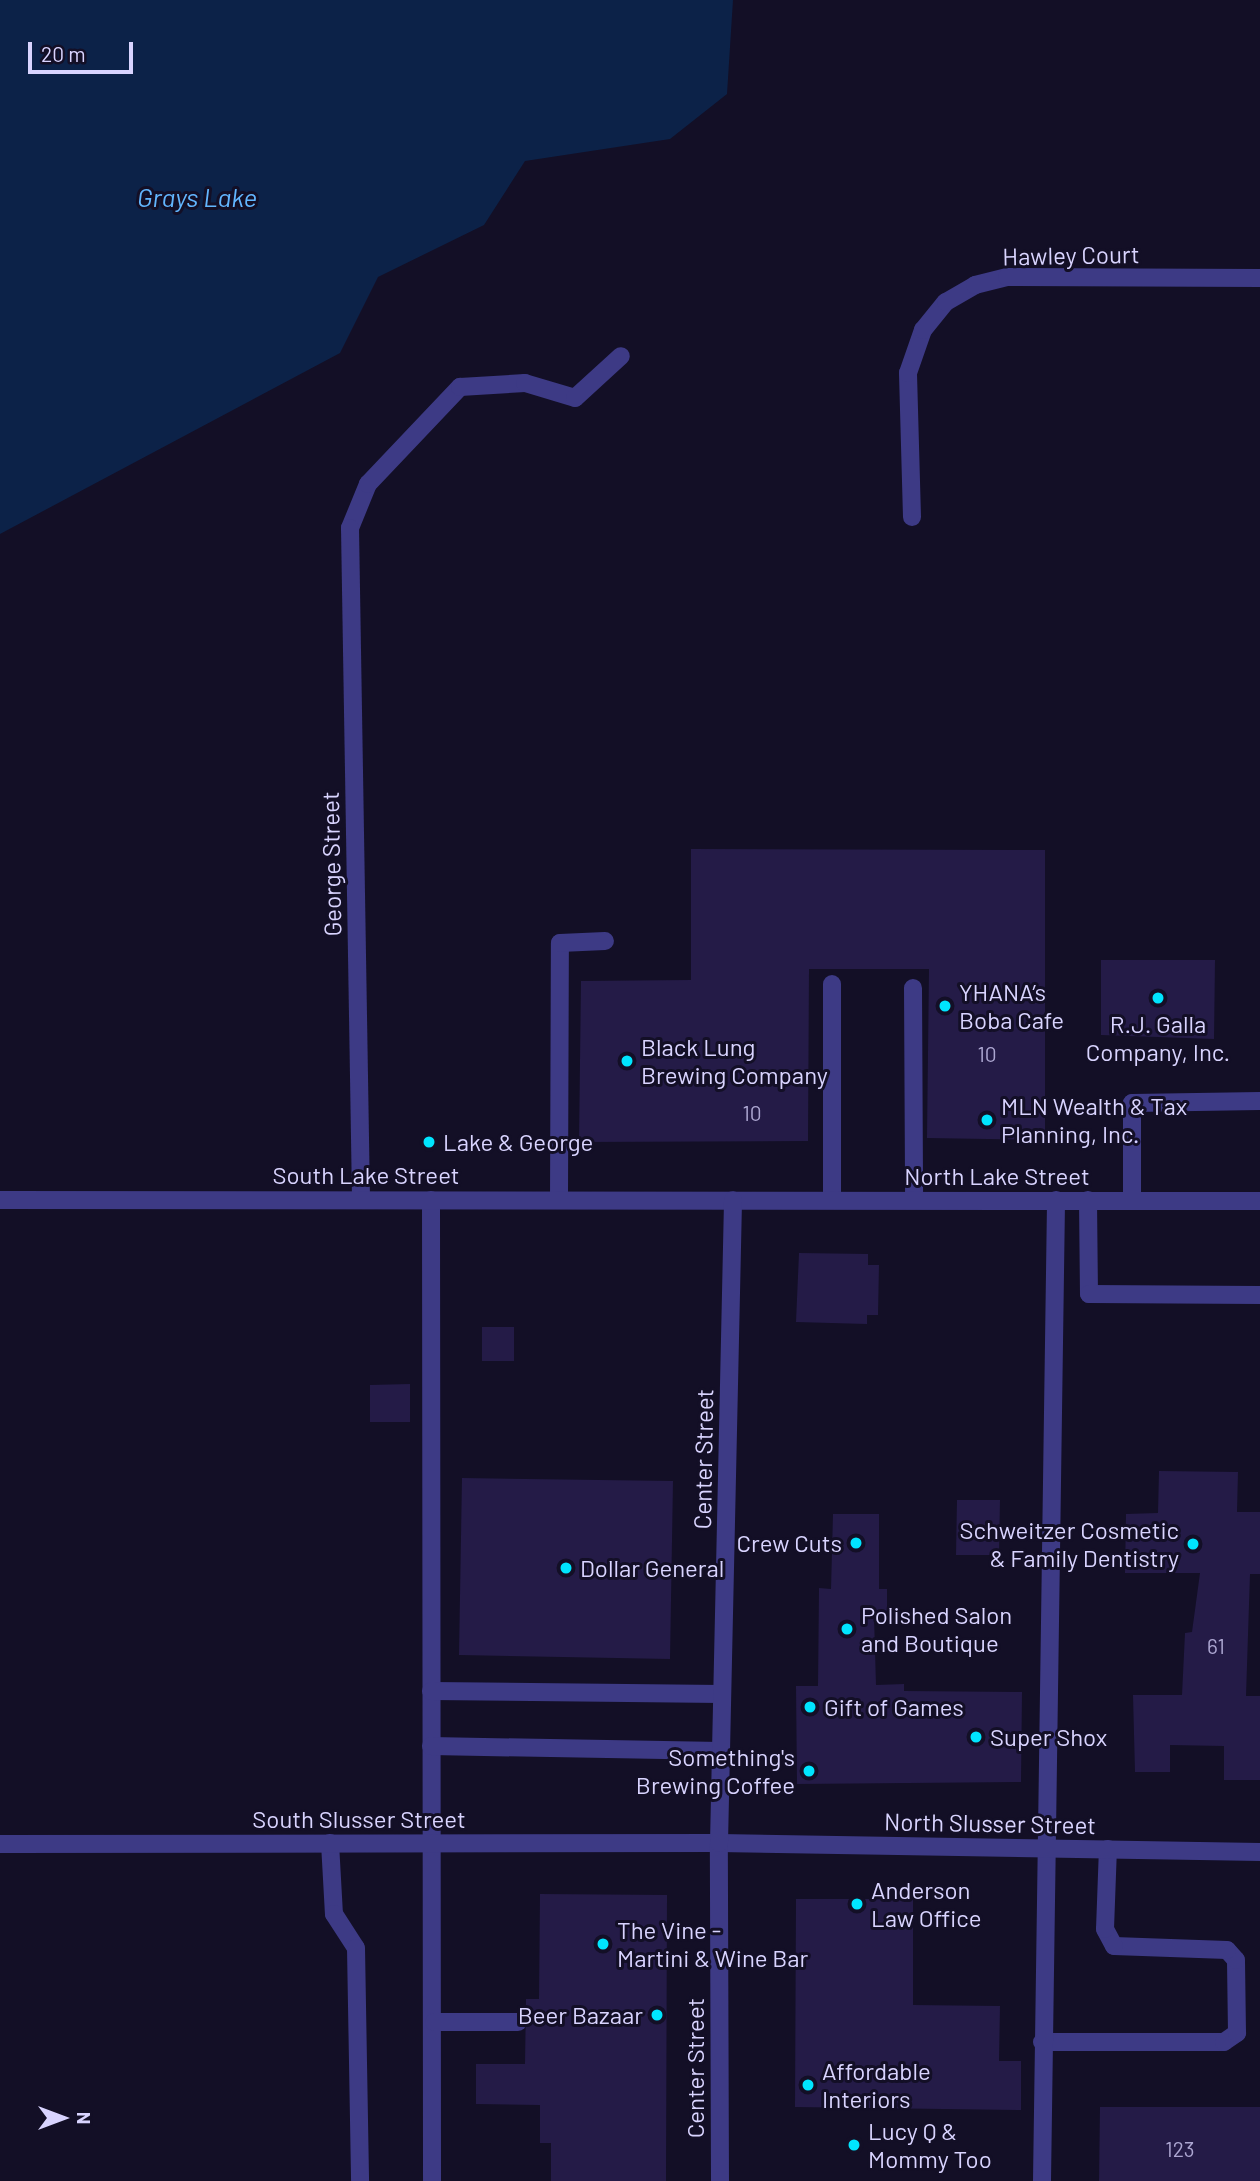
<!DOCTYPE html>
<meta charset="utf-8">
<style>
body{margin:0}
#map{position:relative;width:1260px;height:2181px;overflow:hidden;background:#130f26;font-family:Barlow,sans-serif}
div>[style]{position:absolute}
.water>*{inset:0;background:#0c2248}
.building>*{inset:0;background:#241b47}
.service>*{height:18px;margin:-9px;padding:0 9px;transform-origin:9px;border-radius:9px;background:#3d3a85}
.minor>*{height:18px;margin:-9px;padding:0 9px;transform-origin:9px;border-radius:9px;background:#3d3a85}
.tertiary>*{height:18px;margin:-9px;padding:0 9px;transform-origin:9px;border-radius:9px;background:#3d3a85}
.dots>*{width:19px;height:19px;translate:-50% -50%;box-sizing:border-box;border:4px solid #130f26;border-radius:50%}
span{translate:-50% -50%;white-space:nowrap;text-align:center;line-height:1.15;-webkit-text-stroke:6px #130f26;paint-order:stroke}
.number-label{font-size:21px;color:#aca6d1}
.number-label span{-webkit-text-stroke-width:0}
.street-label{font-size:24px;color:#d9d4ff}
.poi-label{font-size:24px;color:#d9d4ff}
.left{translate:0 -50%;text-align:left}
.right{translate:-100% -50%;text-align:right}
.water-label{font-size:26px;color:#62b6ff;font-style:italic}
.north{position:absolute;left:28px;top:2083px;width:70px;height:70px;-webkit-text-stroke:5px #130f26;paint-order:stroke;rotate:90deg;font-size:19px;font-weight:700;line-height:28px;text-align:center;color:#d9d4ff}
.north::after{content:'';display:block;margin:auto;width:24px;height:32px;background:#d9d4ff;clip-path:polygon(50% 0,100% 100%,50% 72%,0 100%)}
.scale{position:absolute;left:28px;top:42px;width:105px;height:32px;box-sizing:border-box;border:4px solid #d9d4ff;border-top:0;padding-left:9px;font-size:21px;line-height:24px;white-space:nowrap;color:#d9d4ff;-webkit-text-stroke:5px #130f26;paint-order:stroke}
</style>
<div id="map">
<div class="water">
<div style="clip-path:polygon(0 0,733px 0,727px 94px,670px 139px,525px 161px,484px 225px,378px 277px,340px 353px,0 534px)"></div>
</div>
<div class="building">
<div style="clip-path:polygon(691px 849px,1045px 850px,1045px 1140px,927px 1138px,929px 969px,809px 969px,808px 1141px,579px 1142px,581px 981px,691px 980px)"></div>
<div style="clip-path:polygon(1101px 960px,1215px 960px,1214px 1039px,1101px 1035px)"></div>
<div style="clip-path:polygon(799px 1253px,868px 1254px,868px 1265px,879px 1265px,878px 1315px,867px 1315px,867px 1324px,796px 1322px)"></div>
<div style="clip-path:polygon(482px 1327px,514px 1327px,514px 1361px,482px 1361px)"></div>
<div style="clip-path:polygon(410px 1384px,410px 1422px,370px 1422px,370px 1385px)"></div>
<div style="clip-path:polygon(1159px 1471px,1238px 1472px,1237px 1512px,1260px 1512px,1260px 1574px,1250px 1574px,1246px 1696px,1260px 1696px,1260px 1780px,1224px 1780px,1224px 1746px,1170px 1745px,1170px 1772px,1135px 1772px,1133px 1695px,1182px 1695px,1185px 1633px,1192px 1632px,1200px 1573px,1125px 1573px,1126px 1514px,1158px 1513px)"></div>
<div style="clip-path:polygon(462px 1478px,673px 1481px,670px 1659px,459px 1655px)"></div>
<div style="clip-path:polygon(957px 1500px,1000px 1500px,999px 1555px,956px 1555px)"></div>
<div style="clip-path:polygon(833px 1514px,879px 1514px,879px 1589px,887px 1589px,887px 1616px,874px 1616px,876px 1685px,904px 1684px,904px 1691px,1022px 1692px,1021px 1782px,797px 1784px,796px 1686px,818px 1686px,819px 1588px,831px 1589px)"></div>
<div style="clip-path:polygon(540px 1894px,667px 1895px,666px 2181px,551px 2181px,551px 2143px,540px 2143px,540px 2105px,476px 2104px,476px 2064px,525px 2064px,526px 1999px,539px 1999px)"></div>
<div style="clip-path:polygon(796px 1899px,913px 1899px,913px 2005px,1000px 2006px,999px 2061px,1021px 2061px,1021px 2110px,795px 2107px)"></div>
<div style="clip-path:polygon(1100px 2107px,1260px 2107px,1260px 2181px,1099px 2181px)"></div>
</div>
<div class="service">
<div style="left:350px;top:528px;width:48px;rotate:-67.8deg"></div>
<div style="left:368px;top:484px;width:134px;rotate:-46.5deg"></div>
<div style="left:460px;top:387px;width:65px;rotate:-3.5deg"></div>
<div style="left:525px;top:383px;width:52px;rotate:16.7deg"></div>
<div style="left:575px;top:398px;width:62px;rotate:-42.4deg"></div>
<div style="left:913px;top:988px;width:212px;rotate:89.7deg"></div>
<div style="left:431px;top:1200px;width:981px;rotate:89.94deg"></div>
<div style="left:559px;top:1200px;width:257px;rotate:-89.8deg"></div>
<div style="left:560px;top:943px;width:45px;rotate:-2.5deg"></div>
<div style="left:832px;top:1200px;width:216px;rotate:-90deg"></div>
<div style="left:1088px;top:1200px;width:94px;rotate:89.4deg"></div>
<div style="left:1089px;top:1294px;width:171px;rotate:0.3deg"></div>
<div style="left:1132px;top:1201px;width:98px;rotate:-90deg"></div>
<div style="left:1132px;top:1103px;width:128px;rotate:-0.9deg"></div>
<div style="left:431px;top:1691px;width:291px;rotate:0.6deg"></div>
<div style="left:431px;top:1746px;width:290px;rotate:1deg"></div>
<div style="left:330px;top:1843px;width:71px;rotate:86.8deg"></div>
<div style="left:334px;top:1914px;width:40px;rotate:57.1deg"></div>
<div style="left:356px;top:1948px;width:233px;rotate:89deg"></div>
<div style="left:434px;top:2022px;width:84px"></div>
<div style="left:1042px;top:2042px;width:182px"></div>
<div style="left:1224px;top:2042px;width:16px;rotate:-35deg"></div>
<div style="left:1237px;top:2033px;width:73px;rotate:-90.8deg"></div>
<div style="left:1236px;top:1960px;width:13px;rotate:-132deg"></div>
<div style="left:1227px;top:1950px;width:113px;rotate:-178deg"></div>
<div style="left:1114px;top:1946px;width:19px;rotate:-118deg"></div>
<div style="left:1105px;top:1929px;width:80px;rotate:-87.9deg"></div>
<div style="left:1042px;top:2181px;width:981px;rotate:-89.18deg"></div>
</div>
<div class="minor">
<div style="left:912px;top:517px;width:144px;rotate:-91.6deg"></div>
<div style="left:908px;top:373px;width:46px;rotate:-70.8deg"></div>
<div style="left:923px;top:330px;width:36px;rotate:-51deg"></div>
<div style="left:946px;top:302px;width:34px;rotate:-30deg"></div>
<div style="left:975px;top:285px;width:33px;rotate:-14deg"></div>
<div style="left:1007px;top:277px;width:253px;rotate:0.2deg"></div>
<div style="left:350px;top:528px;width:672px;rotate:89.06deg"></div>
<div style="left:0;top:1844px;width:719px;rotate:-0.08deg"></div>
<div style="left:719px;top:1843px;width:541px;rotate:0.95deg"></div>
</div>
<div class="tertiary">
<div style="left:0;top:1200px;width:1260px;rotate:0.05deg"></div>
<div style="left:720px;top:2181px;width:338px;rotate:-90.2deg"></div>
<div style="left:719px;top:1843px;width:643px;rotate:-88.75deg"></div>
</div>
<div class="dots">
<div style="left:1158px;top:998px;background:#00e5ff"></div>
<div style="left:945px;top:1006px;background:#00e5ff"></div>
<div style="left:627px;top:1061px;background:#00e5ff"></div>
<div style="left:987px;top:1120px;background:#00e5ff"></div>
<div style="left:429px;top:1142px;background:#00e5ff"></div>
<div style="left:856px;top:1543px;background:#00e5ff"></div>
<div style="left:1193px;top:1544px;background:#00e5ff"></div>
<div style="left:566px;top:1568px;background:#00e5ff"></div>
<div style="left:847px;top:1629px;background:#00e5ff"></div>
<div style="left:810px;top:1707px;background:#00e5ff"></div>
<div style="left:976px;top:1737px;background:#00e5ff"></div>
<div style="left:809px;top:1771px;background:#00e5ff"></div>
<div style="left:857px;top:1904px;background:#00e5ff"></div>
<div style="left:603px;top:1944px;background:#00e5ff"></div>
<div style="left:657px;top:2015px;background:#00e5ff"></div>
<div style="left:808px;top:2085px;background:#00e5ff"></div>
<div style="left:854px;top:2145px;background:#00e5ff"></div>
</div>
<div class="number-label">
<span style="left:987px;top:1054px">10</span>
<span style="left:752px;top:1113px">10</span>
<span style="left:1216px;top:1646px">61</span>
<span style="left:1180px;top:2149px">123</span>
</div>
<div class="street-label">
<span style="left:1071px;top:255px;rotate:-1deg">Hawley Court</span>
<span style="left:331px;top:864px;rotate:-91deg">George Street</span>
<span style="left:366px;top:1175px">South Lake Street</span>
<span style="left:997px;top:1176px">North Lake Street</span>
<span style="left:703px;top:1459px;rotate:-89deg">Center Street</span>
<span style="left:359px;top:1819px">South Slusser Street</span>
<span style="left:990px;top:1823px;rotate:1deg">North Slusser Street</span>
<span style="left:695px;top:2068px;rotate:-90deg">Center Street</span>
</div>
<div class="poi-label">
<span class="left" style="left:959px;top:1006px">YHANA’s<br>Boba Cafe</span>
<span style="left:1158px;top:1038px">R.J. Galla<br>Company, Inc.</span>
<span class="left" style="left:641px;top:1061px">Black Lung<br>Brewing Company</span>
<span class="left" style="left:1001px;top:1120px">MLN Wealth &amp; Tax<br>Planning, Inc.</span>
<span class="left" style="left:443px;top:1142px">Lake &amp; George</span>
<span class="right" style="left:1179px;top:1544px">Schweitzer Cosmetic<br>&amp; Family Dentistry</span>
<span class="right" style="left:842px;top:1543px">Crew Cuts</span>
<span class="left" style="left:580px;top:1568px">Dollar General</span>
<span class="left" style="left:861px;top:1629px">Polished Salon<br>and Boutique</span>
<span class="left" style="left:824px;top:1707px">Gift of Games</span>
<span class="left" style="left:990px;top:1737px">Super Shox</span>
<span class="right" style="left:795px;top:1771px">Something's<br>Brewing Coffee</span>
<span class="left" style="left:871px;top:1904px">Anderson<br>Law Office</span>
<span class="left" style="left:617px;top:1944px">The Vine -<br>Martini &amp; Wine Bar</span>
<span class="right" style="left:643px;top:2015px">Beer Bazaar</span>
<span class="left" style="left:822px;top:2085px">Affordable<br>Interiors</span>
<span class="left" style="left:868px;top:2145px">Lucy Q &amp;<br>Mommy Too</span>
</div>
<div class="water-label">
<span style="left:197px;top:197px">Grays Lake</span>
</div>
<div class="north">N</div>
<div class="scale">20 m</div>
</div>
